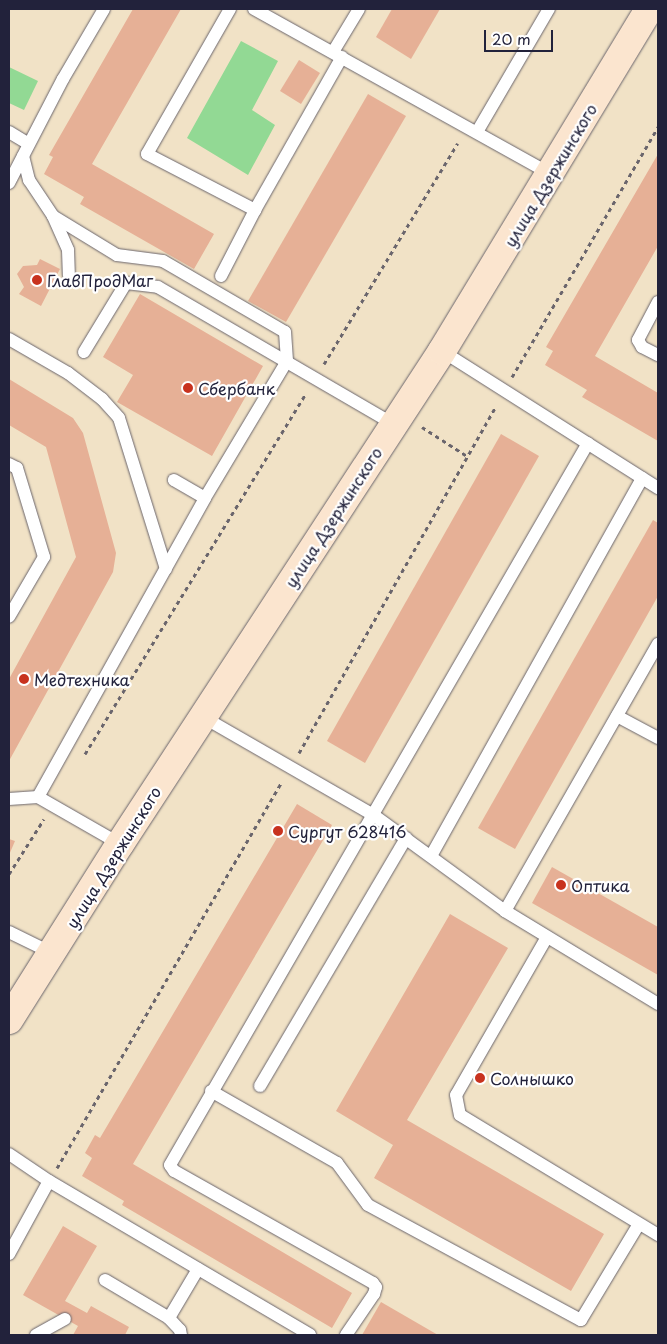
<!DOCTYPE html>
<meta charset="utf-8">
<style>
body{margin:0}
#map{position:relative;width:667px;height:1344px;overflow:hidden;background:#f1e2c6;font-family:"Playpen Sans",sans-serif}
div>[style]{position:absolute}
.green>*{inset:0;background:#92d994}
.building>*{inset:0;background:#e6b096}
.path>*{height:3px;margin-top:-1.5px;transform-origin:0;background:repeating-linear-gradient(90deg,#6a656c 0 4px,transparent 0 8px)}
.roads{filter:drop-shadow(0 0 1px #6a656c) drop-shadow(0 0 1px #6a656c)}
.lane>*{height:12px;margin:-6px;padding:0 6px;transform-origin:6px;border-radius:6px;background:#fff}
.secondary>*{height:28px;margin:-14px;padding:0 14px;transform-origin:14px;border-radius:14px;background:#fbe5cf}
.dots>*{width:14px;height:14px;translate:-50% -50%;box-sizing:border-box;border:2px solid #fff;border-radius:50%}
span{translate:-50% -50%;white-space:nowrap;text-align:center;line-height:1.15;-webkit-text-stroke:4.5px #fff;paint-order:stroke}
.street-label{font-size:16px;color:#22223b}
.poi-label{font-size:16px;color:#22223b}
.left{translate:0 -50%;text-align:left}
.frame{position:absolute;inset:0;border:10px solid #22223b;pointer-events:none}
.scale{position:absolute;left:484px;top:30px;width:69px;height:22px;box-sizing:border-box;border:2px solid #22223b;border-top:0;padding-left:6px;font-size:15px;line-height:18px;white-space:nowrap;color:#22223b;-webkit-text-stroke:4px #fff;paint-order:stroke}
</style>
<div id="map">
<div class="green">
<div style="clip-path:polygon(241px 41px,278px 61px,252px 110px,275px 125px,248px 175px,187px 138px)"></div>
<div style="clip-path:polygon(9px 67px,38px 81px,24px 110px,9px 103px)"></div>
</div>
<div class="building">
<div style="clip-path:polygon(133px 9px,181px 9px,92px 164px,214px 234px,194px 269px,80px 204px,84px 197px,44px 174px,53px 157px,49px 155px)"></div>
<div style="clip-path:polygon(392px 9px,440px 9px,411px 59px,376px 37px)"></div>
<div style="clip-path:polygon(299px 60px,320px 73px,301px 104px,280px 91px)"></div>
<div style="clip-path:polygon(368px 94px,406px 116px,286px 322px,248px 301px)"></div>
<div style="clip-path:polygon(658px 154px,658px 246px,595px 356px,658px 393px,658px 441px,582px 397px,587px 390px,545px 365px,553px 351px,546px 347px)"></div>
<div style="clip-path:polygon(40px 259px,60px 269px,41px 306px,19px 294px,24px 287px,17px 274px,23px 266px,37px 265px)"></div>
<div style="clip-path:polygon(140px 294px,263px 366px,212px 456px,117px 402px,133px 375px,103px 357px)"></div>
<div style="clip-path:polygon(9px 379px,73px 418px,83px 433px,116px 553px,113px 572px,9px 761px,9px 679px,76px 557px,46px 447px,9px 425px)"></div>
<div style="clip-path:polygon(501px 434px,539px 456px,365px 763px,327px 741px)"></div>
<div style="clip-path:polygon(653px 520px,658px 523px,658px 596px,515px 849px,478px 828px)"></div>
<div style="clip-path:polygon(297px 804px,332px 825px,133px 1164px,352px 1293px,332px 1328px,122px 1205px,124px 1201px,82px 1176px,92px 1158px,85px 1153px,95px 1135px,100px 1138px)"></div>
<div style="clip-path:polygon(9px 839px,15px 841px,9px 855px)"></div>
<div style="clip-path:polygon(552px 867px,658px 927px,658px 975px,532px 903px)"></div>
<div style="clip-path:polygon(450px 914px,508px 948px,407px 1120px,604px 1234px,571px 1291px,374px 1178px,393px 1145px,336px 1111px)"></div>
<div style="clip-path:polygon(63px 1226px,97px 1246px,65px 1301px,87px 1313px,91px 1306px,129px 1327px,125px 1335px,73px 1335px,78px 1326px,23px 1295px)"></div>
<div style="clip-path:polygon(381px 1302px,438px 1335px,362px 1335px)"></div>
</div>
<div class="path">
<div style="left:324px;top:364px;width:258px;rotate:-58.8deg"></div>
<div style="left:512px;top:377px;width:290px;rotate:-59.7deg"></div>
<div style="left:422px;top:427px;width:54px;rotate:32.8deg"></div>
<div style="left:299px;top:753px;width:399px;rotate:-60.4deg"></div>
<div style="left:85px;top:754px;width:423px;rotate:-58.5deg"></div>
<div style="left:9px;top:874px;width:65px;rotate:-57.5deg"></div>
<div style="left:57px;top:1168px;width:447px;rotate:-59.8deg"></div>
</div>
<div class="roads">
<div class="lane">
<div style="left:230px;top:9px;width:167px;rotate:119.8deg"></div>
<div style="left:147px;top:154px;width:122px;rotate:27.4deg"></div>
<div style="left:254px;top:9px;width:340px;rotate:29.1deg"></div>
<div style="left:333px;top:52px;width:50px;rotate:-58.8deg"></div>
<div style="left:9px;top:132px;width:23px;rotate:31deg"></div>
<div style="left:477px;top:132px;width:143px;rotate:-59.7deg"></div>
<div style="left:23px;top:156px;width:25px;rotate:76deg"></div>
<div style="left:29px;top:180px;width:43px;rotate:56.3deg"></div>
<div style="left:53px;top:216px;width:75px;rotate:31.4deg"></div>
<div style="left:117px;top:255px;width:46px;rotate:7.4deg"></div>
<div style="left:163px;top:261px;width:141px;rotate:30.2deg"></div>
<div style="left:285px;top:332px;width:29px;rotate:86deg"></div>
<div style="left:287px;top:361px;width:160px;rotate:120.9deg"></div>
<div style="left:9px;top:183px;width:117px;rotate:-62.6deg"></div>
<div style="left:63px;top:79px;width:81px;rotate:-59.6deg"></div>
<div style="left:53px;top:216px;width:37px;rotate:66deg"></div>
<div style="left:68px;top:250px;width:25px;rotate:88deg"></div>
<div style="left:221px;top:276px;width:74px;rotate:-62.7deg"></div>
<div style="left:255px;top:210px;width:176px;rotate:-60.4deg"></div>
<div style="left:658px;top:302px;width:43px;rotate:117.8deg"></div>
<div style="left:638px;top:340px;width:8px;rotate:60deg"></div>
<div style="left:642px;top:347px;width:18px;rotate:27deg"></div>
<div style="left:9px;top:339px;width:68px;rotate:30deg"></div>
<div style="left:68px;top:373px;width:43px;rotate:37.4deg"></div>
<div style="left:102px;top:399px;width:25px;rotate:48deg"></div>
<div style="left:119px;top:418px;width:158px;rotate:72.7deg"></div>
<div style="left:442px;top:351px;width:256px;rotate:32.4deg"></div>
<div style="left:84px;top:352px;width:81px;rotate:-58.7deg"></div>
<div style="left:126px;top:283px;width:32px;rotate:7deg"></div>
<div style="left:158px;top:287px;width:272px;rotate:30.2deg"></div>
<div style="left:9px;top:464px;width:9px;rotate:27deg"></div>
<div style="left:17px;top:468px;width:93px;rotate:73.1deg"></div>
<div style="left:44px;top:557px;width:69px;rotate:120.3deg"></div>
<div style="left:617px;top:716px;width:47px;rotate:28.2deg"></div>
<div style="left:203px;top:717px;width:195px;rotate:29.9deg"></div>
<div style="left:372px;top:814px;width:165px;rotate:36.1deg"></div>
<div style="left:505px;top:911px;width:179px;rotate:31.3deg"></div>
<div style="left:38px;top:797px;width:342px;rotate:-60.8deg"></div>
<div style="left:205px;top:498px;width:36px;rotate:-150deg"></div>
<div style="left:9px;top:799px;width:29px;rotate:-4deg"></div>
<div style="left:38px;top:797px;width:95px;rotate:29.8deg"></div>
<div style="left:431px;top:856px;width:433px;rotate:-60.8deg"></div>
<div style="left:505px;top:911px;width:308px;rotate:-60.2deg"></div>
<div style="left:9px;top:932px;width:48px;rotate:26deg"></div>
<div style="left:547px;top:937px;width:182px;rotate:119.9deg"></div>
<div style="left:456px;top:1095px;width:20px;rotate:79deg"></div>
<div style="left:460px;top:1115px;width:232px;rotate:31.2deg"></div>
<div style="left:260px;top:1086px;width:288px;rotate:-59.5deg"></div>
<div style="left:211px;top:1091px;width:145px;rotate:29.7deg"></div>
<div style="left:337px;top:1163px;width:52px;rotate:53.6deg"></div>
<div style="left:368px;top:1205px;width:242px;rotate:28.4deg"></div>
<div style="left:581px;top:1320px;width:112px;rotate:-58.9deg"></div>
<div style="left:9px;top:1154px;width:48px;rotate:34deg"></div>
<div style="left:49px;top:1181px;width:303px;rotate:30.5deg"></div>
<div style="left:9px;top:1254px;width:83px;rotate:-61.3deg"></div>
<div style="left:105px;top:1280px;width:74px;rotate:30.7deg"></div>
<div style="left:36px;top:1335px;width:33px;rotate:-29deg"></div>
<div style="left:181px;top:1335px;width:5px;rotate:-101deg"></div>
<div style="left:180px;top:1330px;width:16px;rotate:-133deg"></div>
<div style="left:169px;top:1318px;width:57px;rotate:-59.4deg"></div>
<div style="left:346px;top:1335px;width:50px;rotate:-55.7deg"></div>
<div style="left:374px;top:1294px;width:7px;rotate:-74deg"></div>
<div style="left:376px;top:1287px;width:5px;rotate:-127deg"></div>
<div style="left:373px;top:1283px;width:228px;rotate:-150.6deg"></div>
<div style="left:174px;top:1171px;width:7px;rotate:-124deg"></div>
<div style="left:170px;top:1165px;width:834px;rotate:-59.93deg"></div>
</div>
<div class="secondary">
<div style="left:9px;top:1020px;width:208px;rotate:-57.8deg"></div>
<div style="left:120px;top:844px;width:589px;rotate:-56.85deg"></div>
<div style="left:442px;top:351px;width:400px;rotate:-58.8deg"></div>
</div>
</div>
<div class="dots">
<div style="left:37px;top:280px;background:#c8321e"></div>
<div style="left:188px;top:388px;background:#c8321e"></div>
<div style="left:24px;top:679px;background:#c8321e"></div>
<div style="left:278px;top:831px;background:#c8321e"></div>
<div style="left:561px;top:885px;background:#c8321e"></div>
<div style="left:480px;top:1078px;background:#c8321e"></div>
</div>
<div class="street-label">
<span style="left:550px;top:175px;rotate:-59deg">улица Дзержинского</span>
<span style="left:333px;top:517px;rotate:-57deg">улица Дзержинского</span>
<span style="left:113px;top:857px;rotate:-58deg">улица Дзержинского</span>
</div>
<div class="poi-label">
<span class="left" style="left:47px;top:280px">ГлавПродМаг</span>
<span class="left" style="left:198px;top:388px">Сбербанк</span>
<span class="left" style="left:34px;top:679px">Медтехника</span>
<span class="left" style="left:288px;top:831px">Сургут 628416</span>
<span class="left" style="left:571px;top:885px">Оптика</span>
<span class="left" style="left:490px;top:1078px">Солнышко</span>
</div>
<div class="frame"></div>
<div class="scale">20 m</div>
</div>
